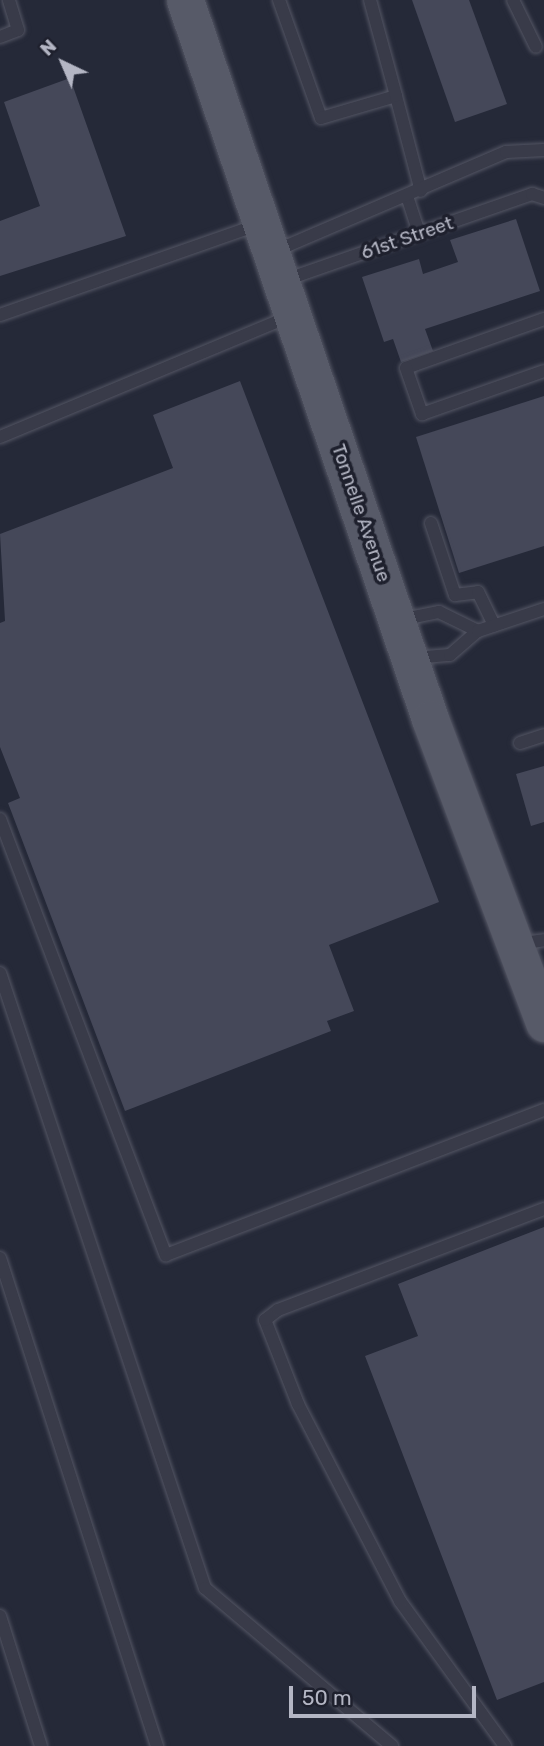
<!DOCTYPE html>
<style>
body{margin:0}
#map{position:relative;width:544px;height:1746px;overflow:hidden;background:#252938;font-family:Rubik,sans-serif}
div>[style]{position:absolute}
.building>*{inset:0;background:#454859}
.roads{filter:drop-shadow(0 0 2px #545664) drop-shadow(0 0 2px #545664)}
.service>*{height:12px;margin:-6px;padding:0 6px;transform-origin:6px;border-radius:6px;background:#393b49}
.primary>*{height:37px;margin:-18.5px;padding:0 18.5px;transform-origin:18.5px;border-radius:18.5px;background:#575a68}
span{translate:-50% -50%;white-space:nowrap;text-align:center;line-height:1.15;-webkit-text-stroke:7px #1e202d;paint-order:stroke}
.street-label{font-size:19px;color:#b4b6c4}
.north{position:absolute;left:28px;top:28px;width:70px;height:70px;-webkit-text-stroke:5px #1e202d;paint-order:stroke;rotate:316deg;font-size:19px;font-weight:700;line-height:28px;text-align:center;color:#b4b6c4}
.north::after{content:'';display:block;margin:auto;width:24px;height:32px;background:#b4b6c4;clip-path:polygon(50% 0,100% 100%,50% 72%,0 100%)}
.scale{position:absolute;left:289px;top:1686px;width:187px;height:32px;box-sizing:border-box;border:4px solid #b4b6c4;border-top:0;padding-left:9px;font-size:21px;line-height:24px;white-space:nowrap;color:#b4b6c4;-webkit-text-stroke:5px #1e202d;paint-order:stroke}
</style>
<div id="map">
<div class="building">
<div style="clip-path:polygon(412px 0,469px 0,507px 104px,455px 122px)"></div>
<div style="clip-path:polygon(70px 78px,126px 236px,0 276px,0 221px,40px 206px,4px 102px)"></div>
<div style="clip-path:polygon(516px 219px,540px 291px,425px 329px,433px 351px,401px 362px,393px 339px,384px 342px,362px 277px,419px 259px,423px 274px,458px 262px,450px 240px)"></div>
<div style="clip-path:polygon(240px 381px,439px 902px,329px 945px,354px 1011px,327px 1021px,331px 1031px,125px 1111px,8px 803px,20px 798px,0 747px,0 623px,5px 621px,0 534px,173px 468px,153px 415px)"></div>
<div style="clip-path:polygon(544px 396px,544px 546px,459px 573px,416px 437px)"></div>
<div style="clip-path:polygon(544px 766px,544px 822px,531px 826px,516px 774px)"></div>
<div style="clip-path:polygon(544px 1227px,544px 1682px,497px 1700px,365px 1356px,418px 1336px,398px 1284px)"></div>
</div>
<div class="roads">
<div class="service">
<div style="left:279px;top:0;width:125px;rotate:70.4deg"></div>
<div style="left:321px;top:118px;width:78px;rotate:-16.3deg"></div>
<div style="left:396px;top:96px;width:98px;rotate:75.3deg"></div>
<div style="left:370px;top:0;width:99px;rotate:74.8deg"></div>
<div style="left:513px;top:0;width:52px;rotate:63.9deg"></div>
<div style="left:0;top:37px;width:19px;rotate:-21deg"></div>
<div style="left:18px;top:30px;width:31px;rotate:-107deg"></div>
<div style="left:407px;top:196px;width:40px;rotate:72deg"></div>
<div style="left:275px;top:251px;width:251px;rotate:-23.2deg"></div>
<div style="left:506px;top:152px;width:38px;rotate:-3deg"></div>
<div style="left:285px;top:280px;width:262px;rotate:-19.2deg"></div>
<div style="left:532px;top:194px;width:13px;rotate:18deg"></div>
<div style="left:0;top:315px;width:272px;rotate:-19.3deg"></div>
<div style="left:544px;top:319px;width:146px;rotate:160.5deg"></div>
<div style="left:406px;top:368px;width:49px;rotate:70.8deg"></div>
<div style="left:422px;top:414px;width:129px;rotate:-19.4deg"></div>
<div style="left:0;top:437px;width:314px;rotate:-22.6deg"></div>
<div style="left:431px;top:523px;width:76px;rotate:71.6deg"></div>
<div style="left:455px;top:595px;width:23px;rotate:-7deg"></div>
<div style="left:478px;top:592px;width:37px;rotate:64deg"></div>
<div style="left:399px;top:620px;width:41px;rotate:-11.3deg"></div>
<div style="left:439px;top:612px;width:43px;rotate:26deg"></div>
<div style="left:414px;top:658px;width:36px;rotate:-5deg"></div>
<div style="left:450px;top:655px;width:37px;rotate:-41deg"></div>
<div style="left:478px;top:631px;width:70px;rotate:-18.4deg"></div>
<div style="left:520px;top:743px;width:25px;rotate:-18deg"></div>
<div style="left:0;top:819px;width:467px;rotate:69.2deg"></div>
<div style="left:166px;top:1255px;width:405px;rotate:-21deg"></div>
<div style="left:517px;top:944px;width:27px;rotate:-8deg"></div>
<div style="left:0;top:973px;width:648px;rotate:71.57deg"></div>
<div style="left:205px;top:1588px;width:245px;rotate:40.2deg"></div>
<div style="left:0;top:1258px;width:513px;rotate:72.17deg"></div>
<div style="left:0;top:1616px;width:136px;rotate:72.5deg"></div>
<div style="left:505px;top:1746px;width:179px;rotate:-125.9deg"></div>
<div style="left:400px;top:1601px;width:222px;rotate:-117.4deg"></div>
<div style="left:298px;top:1404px;width:90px;rotate:-111.4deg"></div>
<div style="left:265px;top:1320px;width:16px;rotate:-38deg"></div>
<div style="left:278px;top:1310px;width:285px;rotate:-20.8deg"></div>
</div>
<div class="primary">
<div style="left:185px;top:0;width:760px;rotate:71.18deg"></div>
<div style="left:430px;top:719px;width:325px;rotate:69.4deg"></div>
</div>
</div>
<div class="street-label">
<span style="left:407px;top:238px;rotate:-19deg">61st Street</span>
<span style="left:361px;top:513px;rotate:71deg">Tonnelle Avenue</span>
</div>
<div class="north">N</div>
<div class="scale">50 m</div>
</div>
